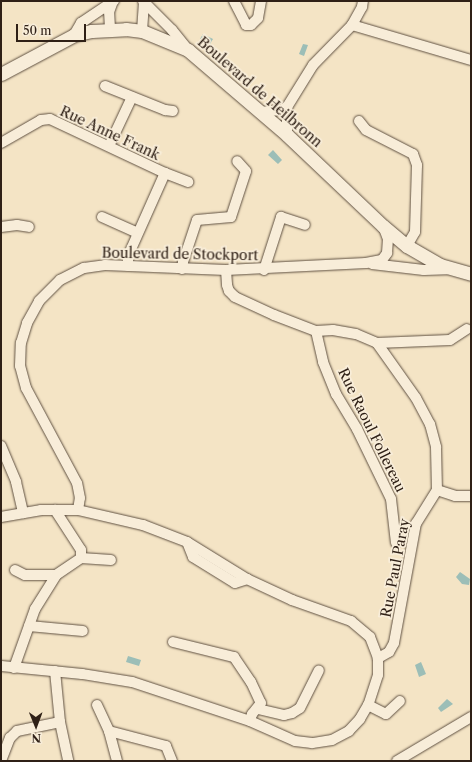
<!DOCTYPE html>
<style>
body{margin:0}
#map{position:relative;width:472px;height:762px;overflow:hidden;background:#f4e4c5;font-family:"Libre Caslon Text",serif}
div>[style]{position:absolute}
.water>*{inset:0;background:#9cbeb7}
.roads{filter:drop-shadow(0 0 1px #605142) drop-shadow(0 0 1px #605142)}
.minor>*{height:10px;margin:-5px;padding:0 5px;transform-origin:5px;border-radius:5px;background:#f8edd9}
.tertiary>*{height:13px;margin:-6.5px;padding:0 6.5px;transform-origin:6.5px;border-radius:6.5px;background:#f8edd9}
span{translate:-50% -50%;white-space:nowrap;text-align:center;line-height:1.15;-webkit-text-stroke:3.5px #f8edd9;paint-order:stroke}
.street-label{font-size:14px;color:#2f2016}
.frame{position:absolute;inset:0;border:2px solid #2f2016;pointer-events:none}
.north{position:absolute;left:16px;top:706px;width:40px;height:40px;-webkit-text-stroke:3px #f8edd9;paint-order:stroke;rotate:179deg;font-size:11px;font-weight:700;line-height:16px;text-align:center;color:#2f2016}
.north::after{content:'';display:block;margin:auto;width:14px;height:18px;background:#2f2016;clip-path:polygon(50% 0,100% 100%,50% 72%,0 100%)}
.scale{position:absolute;left:16px;top:24px;width:70px;height:18px;box-sizing:border-box;border:2px solid #2f2016;border-top:0;padding-left:5px;font-size:12px;line-height:14px;white-space:nowrap;color:#2f2016;-webkit-text-stroke:3px #f8edd9;paint-order:stroke}
</style>
<div id="map">
<div class="water">
<div style="clip-path:polygon(203px 34px,213px 39px,210px 44px,200px 39px)"></div>
<div style="clip-path:polygon(303px 44px,308px 45px,304px 56px,299px 54px)"></div>
<div style="clip-path:polygon(273px 150px,282px 160px,278px 164px,268px 155px)"></div>
<div style="clip-path:polygon(460px 572px,470px 579px,469px 585px,462px 584px,456px 577px)"></div>
<div style="clip-path:polygon(128px 656px,141px 660px,139px 666px,126px 662px)"></div>
<div style="clip-path:polygon(421px 662px,426px 674px,419px 677px,415px 665px)"></div>
<div style="clip-path:polygon(447px 699px,453px 704px,441px 712px,438px 708px)"></div>
</div>
<div class="roads">
<div class="minor">
<div style="left:143px;top:1px;width:41px;rotate:45deg"></div>
<div style="left:172px;top:30px;width:26px;rotate:51deg"></div>
<div style="left:234px;top:1px;width:27px;rotate:63deg"></div>
<div style="left:246px;top:25px;width:5px"></div>
<div style="left:251px;top:25px;width:10px;rotate:-45deg"></div>
<div style="left:258px;top:18px;width:17px;rotate:-80deg"></div>
<div style="left:352px;top:25px;width:124px;rotate:16.4deg"></div>
<div style="left:110px;top:29px;width:17px;rotate:-93deg"></div>
<div style="left:109px;top:12px;width:12px;rotate:-70deg"></div>
<div style="left:142px;top:31px;width:30px;rotate:-86deg"></div>
<div style="left:74px;top:35px;width:14px;rotate:-60deg"></div>
<div style="left:81px;top:23px;width:40px;rotate:-34deg"></div>
<div style="left:105px;top:86px;width:65px;rotate:21.8deg"></div>
<div style="left:165px;top:110px;width:8px;rotate:7deg"></div>
<div style="left:261px;top:112px;width:19px;rotate:-6deg"></div>
<div style="left:280px;top:110px;width:8px;rotate:-23deg"></div>
<div style="left:359px;top:121px;width:11px;rotate:52deg"></div>
<div style="left:366px;top:130px;width:53px;rotate:27.1deg"></div>
<div style="left:413px;top:154px;width:12px;rotate:70deg"></div>
<div style="left:417px;top:165px;width:67px;rotate:91.7deg"></div>
<div style="left:415px;top:232px;width:16px;rotate:120deg"></div>
<div style="left:287px;top:135px;width:28px;rotate:-90deg"></div>
<div style="left:287px;top:107px;width:49px;rotate:-58.2deg"></div>
<div style="left:313px;top:65px;width:56px;rotate:-45.7deg"></div>
<div style="left:352px;top:25px;width:21px;rotate:-61deg"></div>
<div style="left:362px;top:7px;width:6px;rotate:-81deg"></div>
<div style="left:1px;top:143px;width:46px;rotate:-29.9deg"></div>
<div style="left:41px;top:120px;width:9px;rotate:-6deg"></div>
<div style="left:50px;top:119px;width:127px;rotate:25.2deg"></div>
<div style="left:165px;top:173px;width:25px;rotate:21deg"></div>
<div style="left:109px;top:146px;width:54px;rotate:-64.9deg"></div>
<div style="left:102px;top:217px;width:39px;rotate:24deg"></div>
<div style="left:1px;top:227px;width:16px;rotate:-7deg"></div>
<div style="left:17px;top:225px;width:12px;rotate:9deg"></div>
<div style="left:372px;top:264px;width:52px;rotate:6.6deg"></div>
<div style="left:424px;top:270px;width:23px;rotate:-2deg"></div>
<div style="left:128px;top:266px;width:10px;rotate:-90deg"></div>
<div style="left:128px;top:256px;width:91px;rotate:-66deg"></div>
<div style="left:182px;top:269px;width:7px;rotate:-82deg"></div>
<div style="left:183px;top:262px;width:44px;rotate:-71.6deg"></div>
<div style="left:197px;top:220px;width:34px;rotate:-5deg"></div>
<div style="left:231px;top:217px;width:48px;rotate:-71.9deg"></div>
<div style="left:246px;top:171px;width:13px;rotate:-132deg"></div>
<div style="left:226px;top:270px;width:15px;rotate:86deg"></div>
<div style="left:227px;top:285px;width:6px;rotate:72deg"></div>
<div style="left:229px;top:291px;width:8px;rotate:45deg"></div>
<div style="left:235px;top:297px;width:43px;rotate:24.8deg"></div>
<div style="left:274px;top:315px;width:45px;rotate:20.9deg"></div>
<div style="left:316px;top:331px;width:17px;rotate:-3deg"></div>
<div style="left:333px;top:330px;width:23px;rotate:10deg"></div>
<div style="left:356px;top:334px;width:23px;rotate:23deg"></div>
<div style="left:377px;top:343px;width:67px;rotate:54.7deg"></div>
<div style="left:416px;top:398px;width:30px;rotate:62deg"></div>
<div style="left:430px;top:424px;width:24px;rotate:75deg"></div>
<div style="left:436px;top:447px;width:43px;rotate:88.7deg"></div>
<div style="left:437px;top:490px;width:39px;rotate:122deg"></div>
<div style="left:416px;top:523px;width:122px;rotate:100.4deg"></div>
<div style="left:394px;top:643px;width:10px;rotate:119deg"></div>
<div style="left:389px;top:652px;width:13px;rotate:151deg"></div>
<div style="left:264px;top:270px;width:56px;rotate:-72.2deg"></div>
<div style="left:281px;top:217px;width:25px;rotate:18deg"></div>
<div style="left:316px;top:331px;width:32px;rotate:77deg"></div>
<div style="left:323px;top:362px;width:35px;rotate:68deg"></div>
<div style="left:336px;top:394px;width:41px;rotate:59deg"></div>
<div style="left:357px;top:429px;width:78px;rotate:64.1deg"></div>
<div style="left:391px;top:499px;width:44px;rotate:83.5deg"></div>
<div style="left:377px;top:343px;width:73px;rotate:-2.4deg"></div>
<div style="left:450px;top:340px;width:20px;rotate:-33deg"></div>
<div style="left:1px;top:446px;width:39px;rotate:67deg"></div>
<div style="left:16px;top:482px;width:32px;rotate:77deg"></div>
<div style="left:437px;top:490px;width:19px;rotate:18deg"></div>
<div style="left:455px;top:496px;width:16px"></div>
<div style="left:78px;top:510px;width:12px;rotate:-81deg"></div>
<div style="left:80px;top:498px;width:15px;rotate:-101deg"></div>
<div style="left:77px;top:483px;width:108px;rotate:-118.2deg"></div>
<div style="left:26px;top:388px;width:23px;rotate:-105deg"></div>
<div style="left:20px;top:366px;width:23px;rotate:-88deg"></div>
<div style="left:21px;top:343px;width:21px;rotate:-73deg"></div>
<div style="left:27px;top:323px;width:25px;rotate:-61deg"></div>
<div style="left:39px;top:301px;width:30px;rotate:-45deg"></div>
<div style="left:60px;top:280px;width:27px;rotate:-27deg"></div>
<div style="left:84px;top:268px;width:21px;rotate:-8deg"></div>
<div style="left:105px;top:265px;width:121px;rotate:2.4deg"></div>
<div style="left:226px;top:270px;width:140px;rotate:-2.9deg"></div>
<div style="left:366px;top:263px;width:16px;rotate:-11deg"></div>
<div style="left:382px;top:260px;width:9px;rotate:-54deg"></div>
<div style="left:387px;top:253px;width:14px;rotate:-86deg"></div>
<div style="left:388px;top:239px;width:14px;rotate:-111deg"></div>
<div style="left:1px;top:517px;width:41px;rotate:-9.9deg"></div>
<div style="left:41px;top:510px;width:37px"></div>
<div style="left:78px;top:510px;width:67px;rotate:13deg"></div>
<div style="left:143px;top:525px;width:47px;rotate:21.1deg"></div>
<div style="left:187px;top:542px;width:70px;rotate:31.7deg"></div>
<div style="left:247px;top:579px;width:50px;rotate:25deg"></div>
<div style="left:292px;top:600px;width:63px;rotate:19.6deg"></div>
<div style="left:351px;top:621px;width:25px;rotate:40deg"></div>
<div style="left:370px;top:637px;width:22px;rotate:69deg"></div>
<div style="left:378px;top:658px;width:17px;rotate:90deg"></div>
<div style="left:378px;top:675px;width:32px;rotate:108deg"></div>
<div style="left:368px;top:705px;width:16px;rotate:120deg"></div>
<div style="left:360px;top:719px;width:16px;rotate:133deg"></div>
<div style="left:349px;top:731px;width:19px;rotate:152deg"></div>
<div style="left:332px;top:740px;width:20px;rotate:171deg"></div>
<div style="left:312px;top:743px;width:17px;rotate:-173deg"></div>
<div style="left:295px;top:741px;width:49px;rotate:-156deg"></div>
<div style="left:250px;top:721px;width:124px;rotate:-161.7deg"></div>
<div style="left:132px;top:682px;width:51px;rotate:-170.9deg"></div>
<div style="left:82px;top:674px;width:81px;rotate:-174.4deg"></div>
<div style="left:187px;top:542px;width:16px;rotate:68deg"></div>
<div style="left:193px;top:557px;width:49px;rotate:31.8deg"></div>
<div style="left:235px;top:583px;width:13px;rotate:-18deg"></div>
<div style="left:81px;top:558px;width:30px;rotate:4deg"></div>
<div style="left:15px;top:570px;width:11px;rotate:27deg"></div>
<div style="left:25px;top:575px;width:31px"></div>
<div style="left:29px;top:626px;width:54px;rotate:5.3deg"></div>
<div style="left:173px;top:642px;width:63px;rotate:13.8deg"></div>
<div style="left:234px;top:657px;width:30px;rotate:56deg"></div>
<div style="left:251px;top:682px;width:23px;rotate:65deg"></div>
<div style="left:261px;top:703px;width:14px;rotate:129deg"></div>
<div style="left:252px;top:714px;width:7px;rotate:106deg"></div>
<div style="left:14px;top:668px;width:63px;rotate:-70.4deg"></div>
<div style="left:35px;top:609px;width:40px;rotate:-58deg"></div>
<div style="left:56px;top:575px;width:30px;rotate:-34deg"></div>
<div style="left:81px;top:558px;width:8px;rotate:-90deg"></div>
<div style="left:81px;top:550px;width:48px;rotate:-123deg"></div>
<div style="left:55px;top:671px;width:51px;rotate:84.4deg"></div>
<div style="left:60px;top:722px;width:40px;rotate:78deg"></div>
<div style="left:97px;top:705px;width:29px;rotate:65deg"></div>
<div style="left:109px;top:731px;width:59px;rotate:14.7deg"></div>
<div style="left:166px;top:746px;width:16px;rotate:68deg"></div>
<div style="left:368px;top:705px;width:20px;rotate:27deg"></div>
<div style="left:386px;top:714px;width:19px;rotate:-43deg"></div>
<div style="left:258px;top:709px;width:27px;rotate:13deg"></div>
<div style="left:284px;top:715px;width:8px;rotate:-14deg"></div>
<div style="left:292px;top:713px;width:9px;rotate:-32deg"></div>
<div style="left:300px;top:708px;width:42px;rotate:-63.4deg"></div>
<div style="left:109px;top:731px;width:31px;rotate:75deg"></div>
<div style="left:1px;top:761px;width:25px;rotate:-69deg"></div>
<div style="left:10px;top:738px;width:10px;rotate:-45deg"></div>
<div style="left:17px;top:731px;width:44px;rotate:-11.8deg"></div>
<div style="left:397px;top:761px;width:86px;rotate:-30.7deg"></div>
</div>
<div class="tertiary">
<div style="left:1px;top:74px;width:83px;rotate:-28.1deg"></div>
<div style="left:74px;top:35px;width:18px;rotate:-13deg"></div>
<div style="left:92px;top:31px;width:34px;rotate:-3deg"></div>
<div style="left:126px;top:29px;width:16px;rotate:7deg"></div>
<div style="left:142px;top:31px;width:50px;rotate:22.4deg"></div>
<div style="left:188px;top:50px;width:130px;rotate:40.6deg"></div>
<div style="left:287px;top:135px;width:132px;rotate:43.5deg"></div>
<div style="left:383px;top:226px;width:31px;rotate:40deg"></div>
<div style="left:407px;top:246px;width:38px;rotate:30deg"></div>
<div style="left:440px;top:265px;width:32px;rotate:16deg"></div>
</div>
</div>
<div class="street-label">
<span style="left:260px;top:92px;rotate:41deg">Boulevard de Heilbronn</span>
<span style="left:110px;top:133px;rotate:25deg">Rue Anne Frank</span>
<span style="left:180px;top:254px;rotate:1deg">Boulevard de Stockport</span>
<span style="left:372px;top:430px;rotate:64deg">Rue Raoul Follereau</span>
<span style="left:395px;top:568px;rotate:-79deg">Rue Paul Paray</span>
</div>
<div class="frame"></div>
<div class="north">N</div>
<div class="scale">50 m</div>
</div>
